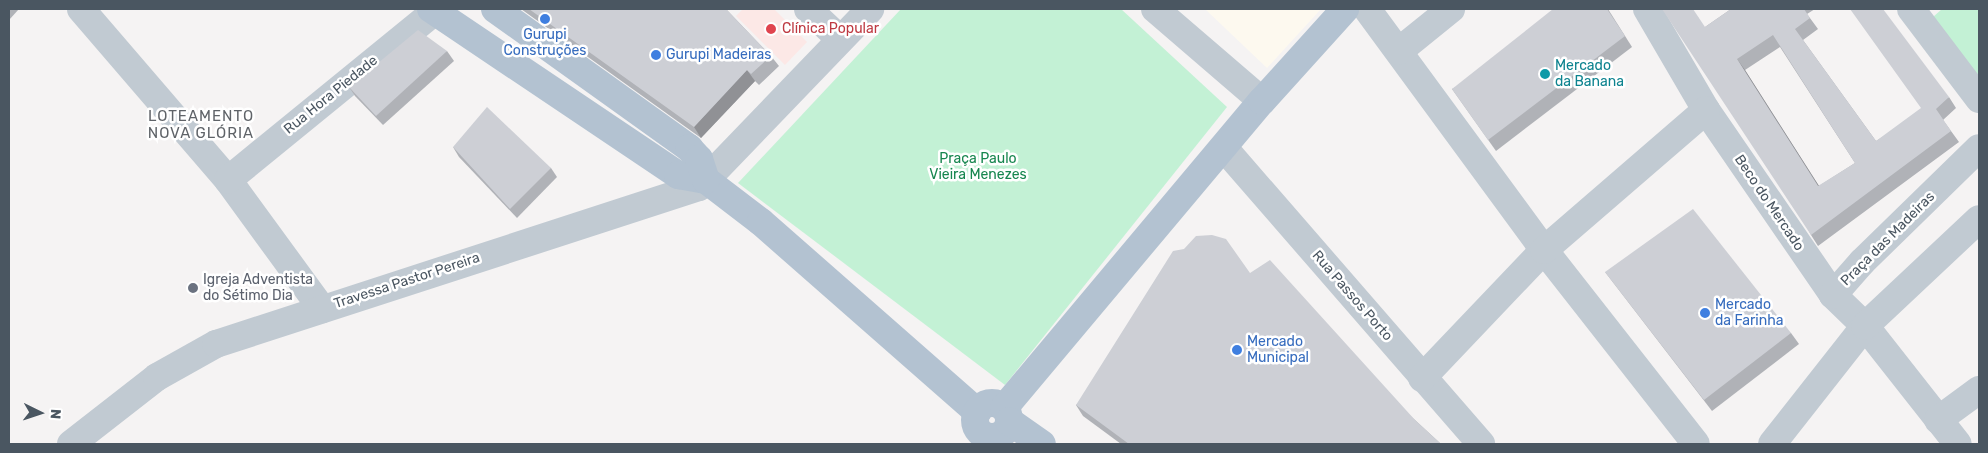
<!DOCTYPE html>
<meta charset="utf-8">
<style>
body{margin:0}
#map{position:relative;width:1988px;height:453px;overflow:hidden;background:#f5f3f3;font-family:Rubik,sans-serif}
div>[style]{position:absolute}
.commercial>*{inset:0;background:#fdf9ef}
.medical>*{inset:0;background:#fce8e6}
.green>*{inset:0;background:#c3f1d5}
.minor>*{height:28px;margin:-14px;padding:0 14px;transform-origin:14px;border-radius:14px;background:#c1cad2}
.major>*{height:28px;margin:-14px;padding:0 14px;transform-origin:14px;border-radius:14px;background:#b3c2d1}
.major>.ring{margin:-14px;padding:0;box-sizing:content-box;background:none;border:28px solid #b3c2d1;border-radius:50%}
.wall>*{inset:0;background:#b0b2b7}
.shaded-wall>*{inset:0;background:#909195}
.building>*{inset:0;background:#cdcfd5}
.dots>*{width:14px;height:14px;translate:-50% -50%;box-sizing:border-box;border:2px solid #fff;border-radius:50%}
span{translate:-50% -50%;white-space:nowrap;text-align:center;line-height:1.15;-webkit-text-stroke:5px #fff;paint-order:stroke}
.health-label{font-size:14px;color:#be3a42}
.left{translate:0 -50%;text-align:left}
.shop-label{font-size:14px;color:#366cbe}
.culture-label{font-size:14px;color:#0d838f}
.street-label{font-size:14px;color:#4a5661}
.park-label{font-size:14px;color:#17864f}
.worship-label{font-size:14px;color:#5b616d}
.neighbourhood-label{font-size:15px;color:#5f6368;letter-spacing:1px}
.frame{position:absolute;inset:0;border:10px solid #4a5661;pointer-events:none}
.north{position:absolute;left:15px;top:388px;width:50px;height:50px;-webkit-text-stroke:4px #fff;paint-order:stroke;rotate:94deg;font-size:14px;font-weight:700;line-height:20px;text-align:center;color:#4a5661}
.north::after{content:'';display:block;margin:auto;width:18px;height:22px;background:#4a5661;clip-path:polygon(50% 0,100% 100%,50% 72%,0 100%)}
</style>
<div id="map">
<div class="commercial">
<div style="clip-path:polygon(1205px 9px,1321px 9px,1267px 68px)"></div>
</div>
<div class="medical">
<div style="clip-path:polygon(743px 9px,774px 9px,807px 42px,785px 65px,736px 16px)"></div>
</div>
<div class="green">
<div style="clip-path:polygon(901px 9px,1121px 9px,1227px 107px,1005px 385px,738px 183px)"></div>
<div style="clip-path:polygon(1942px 9px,1979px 9px,1979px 85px,1933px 17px)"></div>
</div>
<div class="minor">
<div style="left:81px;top:9px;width:225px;rotate:49.3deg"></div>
<div style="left:228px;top:180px;width:160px;rotate:53.9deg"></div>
<div style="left:808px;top:9px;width:44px;rotate:43.2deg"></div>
<div style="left:1155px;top:9px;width:141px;rotate:40.7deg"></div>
<div style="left:1367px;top:9px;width:299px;rotate:53.7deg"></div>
<div style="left:1544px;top:250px;width:246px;rotate:51.9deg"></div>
<div style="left:1647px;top:9px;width:117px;rotate:59.7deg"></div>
<div style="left:1706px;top:110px;width:224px;rotate:55.5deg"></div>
<div style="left:1833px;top:295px;width:45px;rotate:44.1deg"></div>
<div style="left:1865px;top:326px;width:150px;rotate:51.8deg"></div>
<div style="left:1911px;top:9px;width:113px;rotate:52.9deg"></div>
<div style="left:1399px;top:51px;width:67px;rotate:-38.9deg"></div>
<div style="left:1224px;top:148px;width:392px;rotate:49deg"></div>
<div style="left:228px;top:180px;width:267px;rotate:-39.2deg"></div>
<div style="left:1833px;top:295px;width:44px;rotate:-48.7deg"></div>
<div style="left:1862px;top:262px;width:163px;rotate:-44.3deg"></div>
<div style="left:1422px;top:378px;width:177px;rotate:-46.4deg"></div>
<div style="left:1544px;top:250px;width:214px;rotate:-40.8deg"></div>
<div style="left:1938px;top:420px;width:51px;rotate:-36.2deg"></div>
<div style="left:71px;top:444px;width:109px;rotate:-37.9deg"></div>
<div style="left:157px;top:377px;width:68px;rotate:-29.2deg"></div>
<div style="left:216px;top:344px;width:508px;rotate:-18.01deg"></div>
<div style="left:699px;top:187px;width:247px;rotate:-46.1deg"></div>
<div style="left:1772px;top:444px;width:150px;rotate:-51.8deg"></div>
<div style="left:1865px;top:326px;width:156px;rotate:-43.2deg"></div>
</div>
<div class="major">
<div style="left:431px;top:9px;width:298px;rotate:33.9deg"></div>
<div style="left:678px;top:175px;width:28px;rotate:10deg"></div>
<div style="left:706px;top:180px;width:69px;rotate:37.4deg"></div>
<div style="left:761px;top:222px;width:288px;rotate:41.3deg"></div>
<div style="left:495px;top:9px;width:239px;rotate:35.6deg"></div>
<div style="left:689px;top:148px;width:15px;rotate:48deg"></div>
<div style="left:699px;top:159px;width:22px;rotate:72deg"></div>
<div class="ring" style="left:975px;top:403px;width:6px;height:6px"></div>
<div style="left:1004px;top:408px;width:401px;rotate:-50deg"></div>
<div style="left:1262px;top:101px;width:124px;rotate:-47.9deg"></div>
<div style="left:1009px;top:421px;width:40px;rotate:34.9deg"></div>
</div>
<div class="wall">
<div style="clip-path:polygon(9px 9px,19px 9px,9px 20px)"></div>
<div style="clip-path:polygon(521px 9px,726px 9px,771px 56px,779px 66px,759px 85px,755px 81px,701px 138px)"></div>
<div style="clip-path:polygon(1608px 9px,1632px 47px,1496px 151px,1452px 89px)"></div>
<div style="clip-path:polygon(evenodd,1731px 9px,1815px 9px,1807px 14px,1818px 29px,1803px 40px,1876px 141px,1949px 97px,1956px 108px,1943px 120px,1959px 142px,1818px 246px,1811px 235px,1705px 27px,1731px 9px,1780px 47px,1855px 163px,1819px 186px,1745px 70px,1780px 47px)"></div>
<div style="clip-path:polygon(447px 51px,454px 61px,383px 125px,355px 96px,349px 87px)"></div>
<div style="clip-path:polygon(453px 147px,551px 168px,557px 177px,517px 218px,459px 157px)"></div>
<div style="clip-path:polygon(1605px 272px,1791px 333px,1799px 344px,1712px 411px)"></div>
<div style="clip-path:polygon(1250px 273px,1415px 420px,1441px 444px,1121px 444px,1083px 416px,1076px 405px)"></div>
</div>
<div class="shaded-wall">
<div style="clip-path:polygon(1737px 59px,1745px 70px,1826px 197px,1818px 186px)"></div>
<div style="clip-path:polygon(747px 70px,755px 81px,701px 138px,694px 127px)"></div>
</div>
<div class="building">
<div style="clip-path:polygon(529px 9px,726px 9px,771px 56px,751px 74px,747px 70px,694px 127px)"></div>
<div style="clip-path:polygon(1553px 9px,1607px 9px,1625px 36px,1488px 140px,1452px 89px)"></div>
<div style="clip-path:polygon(evenodd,1662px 9px,1693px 9px,1705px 27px,1731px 9px,1804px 9px,1810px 18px,1795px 29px,1876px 141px,1921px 108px,1850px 9px,1883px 9px,1949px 97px,1936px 109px,1951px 131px,1811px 235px,1662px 9px,1773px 35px,1855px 163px,1818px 186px,1737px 59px,1773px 35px)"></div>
<div style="clip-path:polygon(418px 30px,447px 51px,376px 116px,349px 87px)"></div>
<div style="clip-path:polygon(487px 107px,551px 168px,510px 209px,453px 147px)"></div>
<div style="clip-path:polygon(1693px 209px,1791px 333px,1704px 400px,1605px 272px)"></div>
<div style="clip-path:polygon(1212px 235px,1226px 239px,1250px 273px,1270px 260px,1415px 420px,1441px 444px,1129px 444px,1076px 405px,1173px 251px,1184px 249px,1196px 236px)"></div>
</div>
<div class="dots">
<div style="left:545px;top:19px;background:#3f7fe0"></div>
<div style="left:771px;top:29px;background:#e0444e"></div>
<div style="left:656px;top:55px;background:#3f7fe0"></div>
<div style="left:1545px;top:74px;background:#0f9aa8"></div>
<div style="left:193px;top:288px;background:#6b7280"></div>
<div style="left:1705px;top:313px;background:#3f7fe0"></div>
<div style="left:1237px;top:350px;background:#3f7fe0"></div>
</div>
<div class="health-label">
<span class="left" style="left:782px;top:29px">Clínica Popular</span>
</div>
<div class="shop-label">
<span style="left:545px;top:43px">Gurupi<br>Construções</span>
<span class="left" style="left:666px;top:55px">Gurupi Madeiras</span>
<span class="left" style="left:1715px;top:313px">Mercado<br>da Farinha</span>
<span class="left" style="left:1247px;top:350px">Mercado<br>Municipal</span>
</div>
<div class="culture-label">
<span class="left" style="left:1555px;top:74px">Mercado<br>da Banana</span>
</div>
<div class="street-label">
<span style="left:331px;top:95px;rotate:-39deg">Rua Hora Piedade</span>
<span style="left:1769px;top:203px;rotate:56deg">Beco do Mercado</span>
<span style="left:1888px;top:239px;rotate:-45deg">Praça das Madeiras</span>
<span style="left:407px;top:281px;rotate:-18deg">Travessa Pastor Pereira</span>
<span style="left:1352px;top:296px;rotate:49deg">Rua Passos Porto</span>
</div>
<div class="park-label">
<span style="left:978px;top:167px">Praça Paulo<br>Vieira Menezes</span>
</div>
<div class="worship-label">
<span class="left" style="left:203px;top:288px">Igreja Adventista<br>do Sétimo Dia</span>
</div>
<div class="neighbourhood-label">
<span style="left:201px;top:125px">LOTEAMENTO<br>NOVA GLÓRIA</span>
</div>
<div class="frame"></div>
<div class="north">N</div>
</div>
